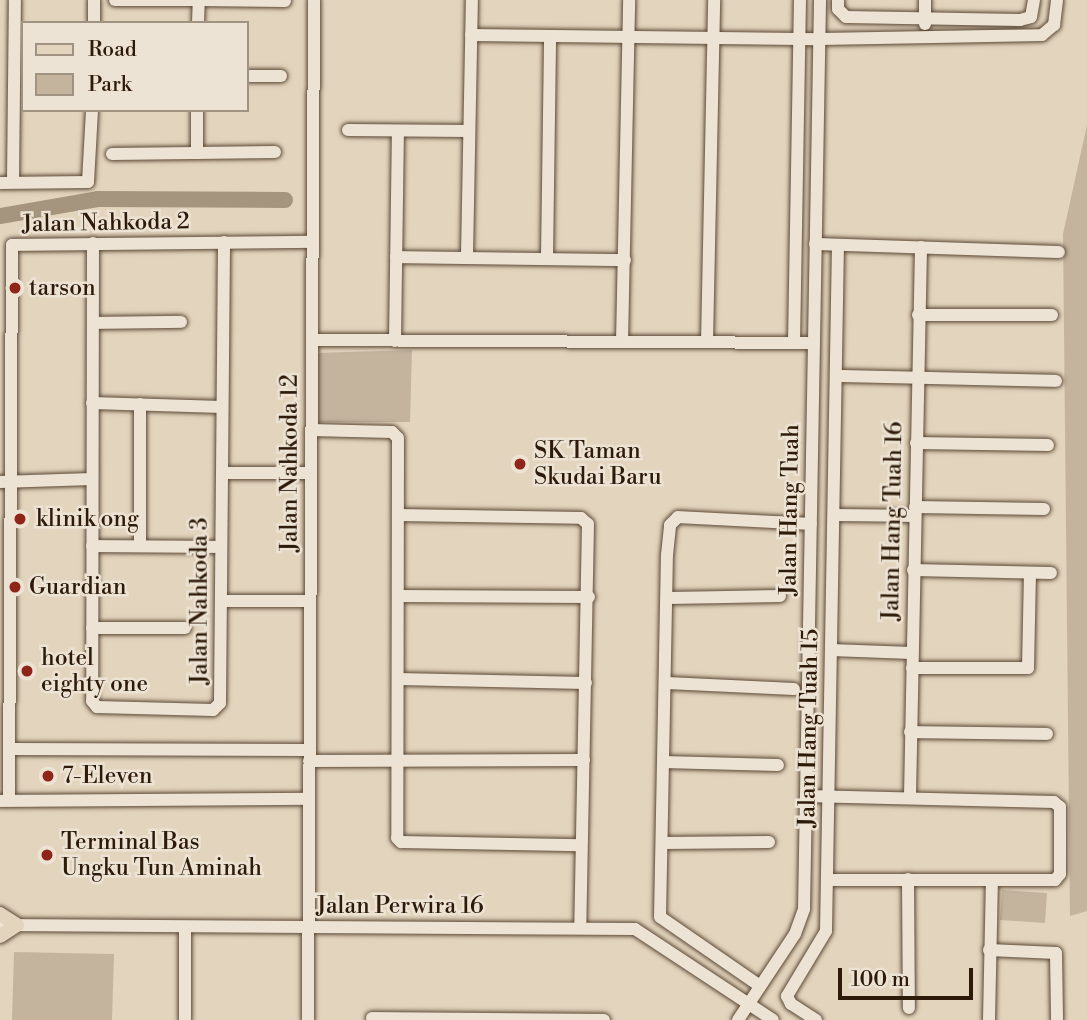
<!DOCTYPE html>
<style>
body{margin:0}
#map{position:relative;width:1087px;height:1020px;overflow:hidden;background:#e3d4bd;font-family:"Libre Bodoni",serif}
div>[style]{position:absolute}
.green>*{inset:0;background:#c4b49e}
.river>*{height:16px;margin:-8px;padding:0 8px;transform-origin:8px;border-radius:8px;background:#a5957f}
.roads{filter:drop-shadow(0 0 2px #5b4835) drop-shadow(0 0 2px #5b4835)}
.minor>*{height:12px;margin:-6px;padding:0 6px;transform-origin:6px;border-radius:6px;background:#ede3d4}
.major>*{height:14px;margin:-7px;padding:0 7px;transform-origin:7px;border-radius:7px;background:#e3d4bd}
.dots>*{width:19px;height:19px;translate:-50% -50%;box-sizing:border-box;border:4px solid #ede3d4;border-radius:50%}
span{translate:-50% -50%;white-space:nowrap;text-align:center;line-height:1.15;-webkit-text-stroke:5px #ede3d4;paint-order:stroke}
.street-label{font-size:23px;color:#2e1a08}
.poi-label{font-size:23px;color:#2e1a08}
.left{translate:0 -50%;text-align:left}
.legend{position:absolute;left:21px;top:21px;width:228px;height:91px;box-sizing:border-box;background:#ede3d4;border:2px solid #a19382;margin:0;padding:9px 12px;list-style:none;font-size:21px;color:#2e1a08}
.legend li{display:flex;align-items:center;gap:14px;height:35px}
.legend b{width:35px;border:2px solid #a19382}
.scale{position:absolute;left:838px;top:968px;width:135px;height:32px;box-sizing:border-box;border:4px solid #2e1a08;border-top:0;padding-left:9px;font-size:21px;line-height:24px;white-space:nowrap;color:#2e1a08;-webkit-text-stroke:5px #ede3d4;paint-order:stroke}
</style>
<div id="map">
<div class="green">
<div style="clip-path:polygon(1087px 125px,1087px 911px,1070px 916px,1063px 234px)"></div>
<div style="clip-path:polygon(412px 350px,410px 422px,318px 422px,316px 353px)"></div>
<div style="clip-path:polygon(1002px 890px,1047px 893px,1045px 923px,1000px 920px)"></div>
<div style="clip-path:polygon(14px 952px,114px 954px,112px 1020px,12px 1020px)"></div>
</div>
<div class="river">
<div style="left:0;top:216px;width:99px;rotate:-9.8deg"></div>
<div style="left:98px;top:199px;width:187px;rotate:0.3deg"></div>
</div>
<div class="roads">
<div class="minor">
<div style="left:115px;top:0;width:80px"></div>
<div style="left:200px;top:0;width:85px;rotate:0.7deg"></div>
<div style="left:838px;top:0;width:9px;rotate:90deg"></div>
<div style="left:838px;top:9px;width:11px;rotate:45deg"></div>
<div style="left:846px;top:17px;width:174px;rotate:1deg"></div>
<div style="left:1020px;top:20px;width:11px;rotate:-15deg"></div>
<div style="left:1031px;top:17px;width:17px;rotate:-80deg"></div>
<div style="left:925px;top:0;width:24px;rotate:90deg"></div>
<div style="left:94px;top:23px;width:23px;rotate:-90deg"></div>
<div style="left:198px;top:23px;width:23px;rotate:-88deg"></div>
<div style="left:471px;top:35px;width:349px;rotate:0.7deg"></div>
<div style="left:820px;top:39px;width:222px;rotate:-1deg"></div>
<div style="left:1042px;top:35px;width:16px;rotate:-40deg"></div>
<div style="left:1054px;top:25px;width:25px;rotate:-83deg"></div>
<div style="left:247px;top:76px;width:34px"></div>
<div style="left:197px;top:110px;width:43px;rotate:90deg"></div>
<div style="left:348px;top:130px;width:121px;rotate:0.5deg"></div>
<div style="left:112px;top:154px;width:163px;rotate:-0.7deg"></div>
<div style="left:13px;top:182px;width:182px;rotate:-89.4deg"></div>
<div style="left:0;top:183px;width:88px;rotate:-0.7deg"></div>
<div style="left:88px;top:182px;width:72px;rotate:-86.8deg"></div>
<div style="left:93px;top:243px;width:458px;rotate:90.1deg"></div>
<div style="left:92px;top:701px;width:8px;rotate:50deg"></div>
<div style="left:97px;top:707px;width:116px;rotate:1.5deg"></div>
<div style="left:213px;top:710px;width:10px;rotate:-45deg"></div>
<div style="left:220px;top:703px;width:461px;rotate:-89.5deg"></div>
<div style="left:815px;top:244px;width:244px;rotate:1.9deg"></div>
<div style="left:467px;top:255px;width:255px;rotate:-88.9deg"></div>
<div style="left:396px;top:257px;width:229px;rotate:0.8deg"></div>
<div style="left:547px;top:258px;width:222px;rotate:-89.2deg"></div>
<div style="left:918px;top:315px;width:134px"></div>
<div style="left:93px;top:323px;width:88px;rotate:-0.7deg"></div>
<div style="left:312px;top:340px;width:502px;rotate:0.34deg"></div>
<div style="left:395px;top:341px;width:210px;rotate:-89.2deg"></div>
<div style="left:622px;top:342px;width:342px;rotate:-88.8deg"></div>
<div style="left:707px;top:342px;width:342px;rotate:-88.8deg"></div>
<div style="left:794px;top:343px;width:343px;rotate:-89deg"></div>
<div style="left:837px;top:376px;width:219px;rotate:1.3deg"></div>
<div style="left:92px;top:403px;width:130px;rotate:1.8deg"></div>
<div style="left:140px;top:404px;width:142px;rotate:90deg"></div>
<div style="left:311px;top:430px;width:81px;rotate:1.4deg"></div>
<div style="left:392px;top:432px;width:8px;rotate:45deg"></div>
<div style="left:398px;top:438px;width:400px;rotate:90.1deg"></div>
<div style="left:397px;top:838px;width:6px;rotate:45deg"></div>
<div style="left:401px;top:842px;width:180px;rotate:1deg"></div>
<div style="left:916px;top:443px;width:132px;rotate:0.9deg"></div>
<div style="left:222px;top:473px;width:89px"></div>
<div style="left:0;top:482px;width:92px;rotate:-1.9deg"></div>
<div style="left:915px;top:507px;width:129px;rotate:0.9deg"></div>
<div style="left:398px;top:515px;width:183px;rotate:0.9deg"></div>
<div style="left:581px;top:518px;width:9px;rotate:41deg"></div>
<div style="left:588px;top:524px;width:403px;rotate:91.1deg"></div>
<div style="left:835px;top:515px;width:79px;rotate:0.7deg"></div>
<div style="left:92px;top:546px;width:129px;rotate:0.4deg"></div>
<div style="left:913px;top:570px;width:138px;rotate:1.2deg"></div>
<div style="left:398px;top:596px;width:191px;rotate:0.3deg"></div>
<div style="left:668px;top:598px;width:112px;rotate:-1deg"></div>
<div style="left:221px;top:601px;width:89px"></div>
<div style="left:92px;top:628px;width:93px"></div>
<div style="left:831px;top:650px;width:81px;rotate:2.1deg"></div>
<div style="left:912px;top:668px;width:116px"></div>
<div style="left:1028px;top:668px;width:95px;rotate:-88.8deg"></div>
<div style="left:398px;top:679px;width:188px;rotate:1.2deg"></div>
<div style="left:667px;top:683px;width:127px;rotate:2.7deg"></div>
<div style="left:910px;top:732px;width:137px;rotate:0.8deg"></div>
<div style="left:9px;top:749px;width:300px;rotate:0.2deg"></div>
<div style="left:309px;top:761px;width:275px;rotate:-0.2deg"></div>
<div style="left:663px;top:762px;width:115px;rotate:1.5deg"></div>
<div style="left:806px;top:796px;width:248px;rotate:1.4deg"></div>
<div style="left:1054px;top:802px;width:8px;rotate:40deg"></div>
<div style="left:1060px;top:807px;width:67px;rotate:90deg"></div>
<div style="left:1060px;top:874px;width:8px;rotate:130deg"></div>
<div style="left:1055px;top:880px;width:228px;rotate:180deg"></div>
<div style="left:910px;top:796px;width:549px;rotate:-88.85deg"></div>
<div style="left:9px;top:800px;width:555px;rotate:-89.69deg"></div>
<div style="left:12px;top:245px;width:300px;rotate:-0.6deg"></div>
<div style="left:0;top:801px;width:309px;rotate:-0.4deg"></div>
<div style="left:662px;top:843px;width:107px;rotate:-0.5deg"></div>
<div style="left:908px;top:879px;width:129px;rotate:89.6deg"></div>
<div style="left:0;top:925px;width:635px;rotate:0.36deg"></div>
<div style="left:635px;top:929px;width:165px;rotate:33.4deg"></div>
<div style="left:185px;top:927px;width:93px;rotate:90deg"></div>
<div style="left:989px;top:950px;width:67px;rotate:2.6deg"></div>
<div style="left:1056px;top:953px;width:67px;rotate:89.1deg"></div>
<div style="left:760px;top:986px;width:121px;rotate:-145.4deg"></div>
<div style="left:660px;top:917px;width:362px;rotate:-88.9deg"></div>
<div style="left:667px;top:555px;width:30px;rotate:-84deg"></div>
<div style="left:670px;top:525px;width:11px;rotate:-45deg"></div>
<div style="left:678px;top:517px;width:133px;rotate:3deg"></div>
<div style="left:372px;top:1018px;width:232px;rotate:0.5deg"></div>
<div style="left:308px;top:1020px;width:1020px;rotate:-89.66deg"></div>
<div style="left:738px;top:1020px;width:103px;rotate:-56.5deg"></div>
<div style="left:795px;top:934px;width:27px;rotate:-70deg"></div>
<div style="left:804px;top:909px;width:909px;rotate:-88.99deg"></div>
<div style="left:816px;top:1020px;width:30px;rotate:-147deg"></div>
<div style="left:791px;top:1004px;width:9px;rotate:-117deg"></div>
<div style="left:787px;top:996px;width:76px;rotate:-59deg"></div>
<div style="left:826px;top:931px;width:686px;rotate:-89deg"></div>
<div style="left:989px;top:1020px;width:140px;rotate:-88.8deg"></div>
</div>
<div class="major">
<div style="left:0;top:914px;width:20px;rotate:33deg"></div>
<div style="left:17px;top:925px;width:20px;rotate:147deg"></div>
</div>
</div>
<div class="dots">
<div style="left:15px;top:288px;background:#8f2418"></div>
<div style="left:520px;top:464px;background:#8f2418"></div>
<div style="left:20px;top:519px;background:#8f2418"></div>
<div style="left:15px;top:587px;background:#8f2418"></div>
<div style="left:27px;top:671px;background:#8f2418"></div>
<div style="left:48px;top:776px;background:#8f2418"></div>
<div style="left:47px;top:855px;background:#8f2418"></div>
</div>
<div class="street-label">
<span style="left:106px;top:223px;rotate:-1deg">Jalan Nahkoda 2</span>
<span style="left:290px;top:463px;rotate:-90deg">Jalan Nahkoda 12</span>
<span style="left:790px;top:510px;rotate:-89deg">Jalan Hang Tuah</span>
<span style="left:893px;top:521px;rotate:-89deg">Jalan Hang Tuah 16</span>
<span style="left:200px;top:601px;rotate:-90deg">Jalan Nahkoda 3</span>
<span style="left:809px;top:728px;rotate:-89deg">Jalan Hang Tuah 15</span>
<span style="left:400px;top:906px">Jalan Perwira 16</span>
</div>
<div class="poi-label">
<span class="left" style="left:29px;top:288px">tarson</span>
<span class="left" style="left:534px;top:464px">SK Taman<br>Skudai Baru</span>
<span class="left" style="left:36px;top:519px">klinik ong</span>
<span class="left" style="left:29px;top:587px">Guardian</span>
<span class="left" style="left:41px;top:671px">hotel<br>eighty one</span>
<span class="left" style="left:62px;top:776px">7-Eleven</span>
<span class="left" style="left:61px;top:855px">Terminal Bas<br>Ungku Tun Aminah</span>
</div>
<ul class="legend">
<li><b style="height:9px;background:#e3d4bd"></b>Road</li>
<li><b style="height:19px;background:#c4b49e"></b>Park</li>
</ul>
<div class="scale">100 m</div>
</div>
